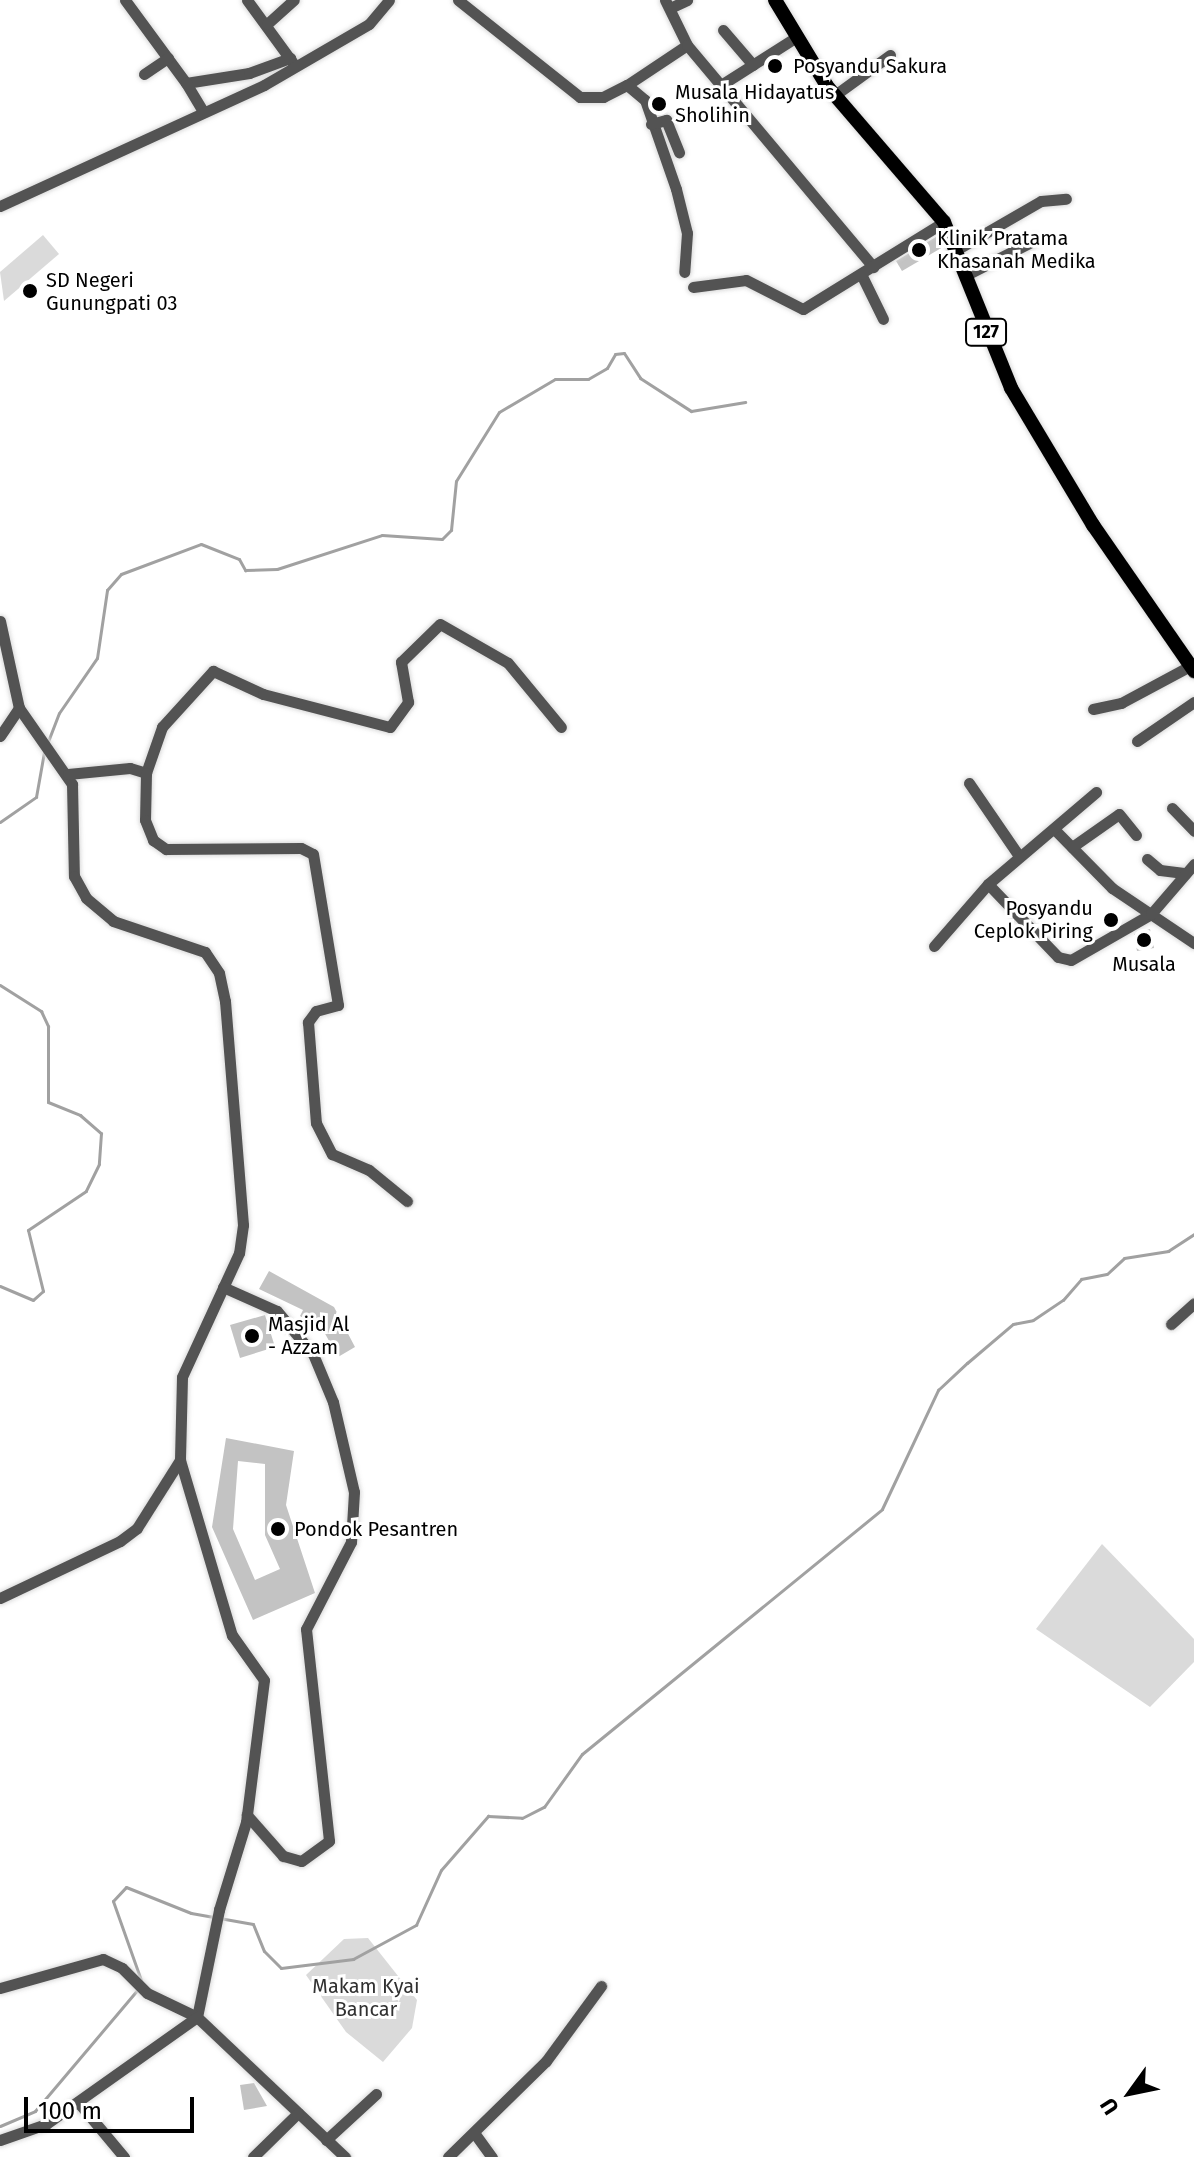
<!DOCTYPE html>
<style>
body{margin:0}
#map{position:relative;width:1194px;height:2157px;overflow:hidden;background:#fff;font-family:"Fira Sans",sans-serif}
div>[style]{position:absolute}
.green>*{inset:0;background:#dadada}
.stream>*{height:3px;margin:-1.5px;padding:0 1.5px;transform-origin:1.5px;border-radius:1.5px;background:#a1a1a1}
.building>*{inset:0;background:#c3c3c3}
.roads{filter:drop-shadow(0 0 2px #dbdbdb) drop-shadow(0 0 2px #dbdbdb)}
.minor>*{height:11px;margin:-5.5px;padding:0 5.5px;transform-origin:5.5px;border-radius:5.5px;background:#535353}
.major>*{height:14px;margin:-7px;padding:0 7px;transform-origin:7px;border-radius:7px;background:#000}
.dots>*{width:22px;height:22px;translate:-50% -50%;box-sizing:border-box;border:4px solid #fff;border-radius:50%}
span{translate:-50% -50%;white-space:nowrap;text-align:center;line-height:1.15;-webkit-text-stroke:6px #fff;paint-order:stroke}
.shield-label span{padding:2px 6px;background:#fff;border:2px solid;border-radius:6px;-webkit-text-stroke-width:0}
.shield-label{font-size:18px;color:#000;font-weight:700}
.poi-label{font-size:20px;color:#000}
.left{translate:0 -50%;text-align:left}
.right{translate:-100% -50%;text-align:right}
.park-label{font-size:20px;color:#313131}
.north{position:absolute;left:1090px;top:2053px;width:80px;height:80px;-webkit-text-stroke:6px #fff;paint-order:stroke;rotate:237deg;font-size:22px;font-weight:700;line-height:32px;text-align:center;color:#000}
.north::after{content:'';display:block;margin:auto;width:28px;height:36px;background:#000;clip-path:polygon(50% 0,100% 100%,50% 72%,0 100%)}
.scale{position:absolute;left:24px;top:2097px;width:170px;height:36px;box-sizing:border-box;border:4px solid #000;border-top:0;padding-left:10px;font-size:24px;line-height:28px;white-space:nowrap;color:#000;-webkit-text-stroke:6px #fff;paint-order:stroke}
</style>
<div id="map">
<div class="green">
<div style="clip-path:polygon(43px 235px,59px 254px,4px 301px,0 272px)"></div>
<div style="clip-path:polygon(1102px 1544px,1194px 1639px,1194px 1662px,1150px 1707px,1036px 1629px)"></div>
<div style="clip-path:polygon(368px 1938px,417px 2000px,412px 2028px,383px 2062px,346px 2032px,306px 1975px,344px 1939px)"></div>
</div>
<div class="stream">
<div style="left:47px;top:744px;width:33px;rotate:-69deg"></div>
<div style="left:59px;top:713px;width:67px;rotate:-55.4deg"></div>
<div style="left:97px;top:658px;width:69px;rotate:-81.6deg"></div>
<div style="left:107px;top:590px;width:21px;rotate:-49deg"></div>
<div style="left:121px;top:574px;width:85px;rotate:-20.6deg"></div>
<div style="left:201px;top:544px;width:41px;rotate:21.5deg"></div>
<div style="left:239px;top:559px;width:13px;rotate:61deg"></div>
<div style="left:245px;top:570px;width:32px;rotate:-2deg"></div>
<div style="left:277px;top:569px;width:110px;rotate:-17.9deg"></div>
<div style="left:382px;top:535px;width:60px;rotate:3.8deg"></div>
<div style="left:442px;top:539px;width:13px;rotate:-45deg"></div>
<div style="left:451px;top:530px;width:49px;rotate:-84.2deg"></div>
<div style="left:456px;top:481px;width:81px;rotate:-58.1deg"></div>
<div style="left:499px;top:412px;width:65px;rotate:-30.5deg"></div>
<div style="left:555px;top:379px;width:33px"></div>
<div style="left:588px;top:379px;width:22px;rotate:-30deg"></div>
<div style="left:607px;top:368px;width:16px;rotate:-60deg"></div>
<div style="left:615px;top:354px;width:9px;rotate:-6deg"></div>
<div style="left:624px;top:353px;width:30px;rotate:57deg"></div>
<div style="left:640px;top:378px;width:61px;rotate:32.9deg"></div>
<div style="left:691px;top:411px;width:55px;rotate:-9.5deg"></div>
<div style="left:0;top:822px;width:44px;rotate:-34.8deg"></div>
<div style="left:36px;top:797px;width:46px;rotate:-79.9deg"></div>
<div style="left:0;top:985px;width:49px;rotate:32.4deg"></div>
<div style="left:41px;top:1011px;width:17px;rotate:65deg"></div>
<div style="left:48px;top:1026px;width:76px;rotate:90deg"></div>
<div style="left:48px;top:1102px;width:35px;rotate:22deg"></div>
<div style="left:80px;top:1115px;width:28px;rotate:41deg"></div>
<div style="left:101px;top:1133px;width:31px;rotate:94deg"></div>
<div style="left:99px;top:1164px;width:30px;rotate:116deg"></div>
<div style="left:86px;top:1191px;width:70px;rotate:146.1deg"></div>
<div style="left:28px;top:1230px;width:63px;rotate:76.2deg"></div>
<div style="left:43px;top:1291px;width:13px;rotate:138deg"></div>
<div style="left:33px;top:1300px;width:36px;rotate:-157deg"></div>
<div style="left:142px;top:1983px;width:87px;rotate:-109.5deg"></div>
<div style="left:113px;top:1901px;width:19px;rotate:-47deg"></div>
<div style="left:126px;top:1887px;width:70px;rotate:21.8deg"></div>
<div style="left:191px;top:1913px;width:63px;rotate:10.1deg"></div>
<div style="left:253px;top:1924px;width:29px;rotate:68deg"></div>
<div style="left:264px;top:1951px;width:24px;rotate:45deg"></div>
<div style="left:281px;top:1968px;width:73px;rotate:-7.1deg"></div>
<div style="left:353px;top:1959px;width:72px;rotate:-28.4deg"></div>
<div style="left:416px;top:1925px;width:60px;rotate:-65.6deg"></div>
<div style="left:441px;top:1870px;width:72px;rotate:-49deg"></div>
<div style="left:488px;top:1816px;width:34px;rotate:3deg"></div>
<div style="left:522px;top:1818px;width:25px;rotate:-27deg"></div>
<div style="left:544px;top:1807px;width:65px;rotate:-54.4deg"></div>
<div style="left:582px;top:1754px;width:387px;rotate:-39.2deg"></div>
<div style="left:882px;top:1509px;width:132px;rotate:-64.8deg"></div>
<div style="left:938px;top:1390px;width:40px;rotate:-43deg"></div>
<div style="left:967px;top:1363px;width:60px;rotate:-40.3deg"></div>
<div style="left:1013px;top:1324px;width:20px;rotate:-11deg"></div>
<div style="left:1033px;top:1320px;width:36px;rotate:-34deg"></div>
<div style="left:1063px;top:1300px;width:28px;rotate:-49deg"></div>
<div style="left:1081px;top:1279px;width:26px;rotate:-11deg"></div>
<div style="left:1107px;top:1274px;width:23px;rotate:-43deg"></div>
<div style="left:1124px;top:1258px;width:45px;rotate:-9deg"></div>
<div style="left:1168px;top:1251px;width:31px;rotate:-33deg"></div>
<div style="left:0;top:2126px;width:38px;rotate:-23deg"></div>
<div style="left:35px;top:2111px;width:160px;rotate:-49.8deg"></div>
</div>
<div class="building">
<div style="clip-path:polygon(939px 235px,943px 247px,902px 271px,896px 261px)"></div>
<div style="clip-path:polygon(1150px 929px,1154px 948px,1137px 951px,1134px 934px)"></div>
<div style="clip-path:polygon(269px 1271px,334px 1307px,355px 1347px,338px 1357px,323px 1330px,300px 1316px,303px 1310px,259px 1289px)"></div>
<div style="clip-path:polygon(265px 1315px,275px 1347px,240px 1358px,230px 1325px)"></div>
<div style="clip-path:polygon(evenodd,226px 1438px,294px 1451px,286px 1505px,315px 1593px,253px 1620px,212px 1527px,226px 1438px,238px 1461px,265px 1464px,265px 1535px,280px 1569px,255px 1580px,233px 1529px,238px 1461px)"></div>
<div style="clip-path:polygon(254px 2083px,267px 2106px,244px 2110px,240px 2085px)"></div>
</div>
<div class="roads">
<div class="minor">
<div style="left:125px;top:0;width:103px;rotate:53.7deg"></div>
<div style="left:186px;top:83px;width:64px;rotate:-9deg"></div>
<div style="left:249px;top:73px;width:44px;rotate:-20.1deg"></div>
<div style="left:247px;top:0;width:78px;rotate:53.9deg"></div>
<div style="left:458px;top:0;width:156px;rotate:38.5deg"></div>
<div style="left:580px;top:97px;width:23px"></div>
<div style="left:603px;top:97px;width:27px;rotate:-27deg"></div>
<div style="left:627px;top:85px;width:72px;rotate:-33.7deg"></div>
<div style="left:665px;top:0;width:50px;rotate:63.9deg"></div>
<div style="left:670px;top:8px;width:19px;rotate:-25deg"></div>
<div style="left:267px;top:24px;width:36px;rotate:-42deg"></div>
<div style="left:723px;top:30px;width:46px;rotate:49.4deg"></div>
<div style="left:687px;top:45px;width:290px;rotate:50deg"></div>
<div style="left:144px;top:74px;width:29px;rotate:-34deg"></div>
<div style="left:186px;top:83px;width:31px;rotate:59deg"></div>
<div style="left:627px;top:85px;width:23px;rotate:40deg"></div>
<div style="left:645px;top:100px;width:94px;rotate:70.8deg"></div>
<div style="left:676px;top:189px;width:45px;rotate:76deg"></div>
<div style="left:687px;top:233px;width:39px;rotate:94deg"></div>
<div style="left:721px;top:85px;width:91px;rotate:-32.5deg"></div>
<div style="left:835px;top:95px;width:68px;rotate:-36deg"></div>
<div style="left:651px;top:124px;width:16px;rotate:-15deg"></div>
<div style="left:666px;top:120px;width:35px;rotate:68deg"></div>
<div style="left:0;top:206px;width:290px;rotate:-24.6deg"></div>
<div style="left:264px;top:85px;width:121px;rotate:-30.2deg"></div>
<div style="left:369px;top:24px;width:31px;rotate:-50deg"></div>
<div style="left:956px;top:250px;width:98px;rotate:-30deg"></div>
<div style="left:1041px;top:201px;width:25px;rotate:-5deg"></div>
<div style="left:861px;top:274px;width:50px;rotate:63.9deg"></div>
<div style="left:968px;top:274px;width:75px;rotate:-26.9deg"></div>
<div style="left:693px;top:287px;width:53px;rotate:-7.5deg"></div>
<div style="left:746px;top:280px;width:64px;rotate:27deg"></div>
<div style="left:803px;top:309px;width:166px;rotate:-31.7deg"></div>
<div style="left:0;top:621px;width:89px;rotate:77.7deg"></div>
<div style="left:19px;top:708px;width:93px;rotate:55.1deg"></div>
<div style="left:72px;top:784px;width:92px;rotate:88.8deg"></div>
<div style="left:74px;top:876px;width:25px;rotate:61deg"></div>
<div style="left:86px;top:898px;width:35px;rotate:40deg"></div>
<div style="left:113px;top:921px;width:97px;rotate:18.6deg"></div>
<div style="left:205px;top:952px;width:25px;rotate:56deg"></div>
<div style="left:219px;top:973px;width:29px;rotate:78deg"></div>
<div style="left:225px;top:1001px;width:225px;rotate:85.4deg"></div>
<div style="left:243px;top:1225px;width:28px;rotate:98deg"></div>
<div style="left:239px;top:1253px;width:136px;rotate:114.7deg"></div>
<div style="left:182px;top:1377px;width:83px;rotate:91.4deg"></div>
<div style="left:180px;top:1460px;width:183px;rotate:73.5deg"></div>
<div style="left:232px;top:1635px;width:55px;rotate:54.6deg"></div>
<div style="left:264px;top:1680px;width:143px;rotate:97.2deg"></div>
<div style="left:246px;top:1822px;width:92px;rotate:107.1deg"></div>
<div style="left:219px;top:1910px;width:109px;rotate:101.6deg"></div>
<div style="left:1093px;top:709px;width:29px;rotate:-12deg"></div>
<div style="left:1121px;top:703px;width:78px;rotate:-28.2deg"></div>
<div style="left:0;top:736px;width:34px;rotate:-56deg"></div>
<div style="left:1137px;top:741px;width:69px;rotate:-34.4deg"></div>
<div style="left:146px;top:773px;width:49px;rotate:-70.8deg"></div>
<div style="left:162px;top:727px;width:76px;rotate:-47.7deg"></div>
<div style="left:213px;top:671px;width:55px;rotate:24.7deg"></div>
<div style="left:263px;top:694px;width:131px;rotate:14.6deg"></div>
<div style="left:390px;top:727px;width:31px;rotate:-54deg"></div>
<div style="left:408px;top:702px;width:41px;rotate:-99.9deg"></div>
<div style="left:401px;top:662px;width:54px;rotate:-44.3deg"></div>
<div style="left:440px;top:624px;width:78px;rotate:29.8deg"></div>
<div style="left:508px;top:663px;width:83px;rotate:50.4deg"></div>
<div style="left:68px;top:774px;width:62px;rotate:-5.5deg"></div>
<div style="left:130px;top:768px;width:17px;rotate:17deg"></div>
<div style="left:146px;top:773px;width:47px;rotate:91.2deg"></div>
<div style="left:145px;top:820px;width:22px;rotate:68deg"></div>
<div style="left:153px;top:840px;width:16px;rotate:35deg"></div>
<div style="left:166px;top:849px;width:135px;rotate:-0.4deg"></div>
<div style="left:301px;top:848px;width:13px;rotate:27deg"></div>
<div style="left:313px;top:854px;width:153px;rotate:80.6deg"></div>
<div style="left:338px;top:1005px;width:23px;rotate:165deg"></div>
<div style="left:316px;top:1011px;width:14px;rotate:126deg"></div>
<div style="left:308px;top:1022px;width:101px;rotate:85.5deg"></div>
<div style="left:316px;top:1123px;width:35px;rotate:63deg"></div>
<div style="left:332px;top:1154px;width:40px;rotate:23.4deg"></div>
<div style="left:369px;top:1170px;width:49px;rotate:39.2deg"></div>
<div style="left:969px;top:783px;width:88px;rotate:55.6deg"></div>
<div style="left:1172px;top:808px;width:32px;rotate:46deg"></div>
<div style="left:1054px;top:829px;width:83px;rotate:45.5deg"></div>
<div style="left:1112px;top:888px;width:99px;rotate:33.9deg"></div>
<div style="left:1072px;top:847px;width:57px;rotate:-35.1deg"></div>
<div style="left:1119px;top:814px;width:27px;rotate:51deg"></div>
<div style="left:1147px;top:859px;width:17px;rotate:40deg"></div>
<div style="left:1160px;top:870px;width:26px;rotate:7deg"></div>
<div style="left:988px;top:884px;width:101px;rotate:46.2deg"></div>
<div style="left:1058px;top:957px;width:13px;rotate:13deg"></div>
<div style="left:1071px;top:960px;width:92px;rotate:-29.9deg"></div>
<div style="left:1151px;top:914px;width:66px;rotate:-49.3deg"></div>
<div style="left:934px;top:946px;width:82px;rotate:-48.9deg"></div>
<div style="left:988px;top:884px;width:142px;rotate:-40.4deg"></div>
<div style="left:223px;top:1287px;width:59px;rotate:24deg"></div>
<div style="left:277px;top:1311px;width:56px;rotate:50.1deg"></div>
<div style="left:313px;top:1354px;width:52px;rotate:67.4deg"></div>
<div style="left:333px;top:1402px;width:92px;rotate:76.9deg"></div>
<div style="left:354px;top:1492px;width:50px;rotate:93.4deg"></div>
<div style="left:351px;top:1542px;width:98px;rotate:117.3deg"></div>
<div style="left:306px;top:1629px;width:213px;rotate:83.8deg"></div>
<div style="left:329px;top:1841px;width:34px;rotate:144deg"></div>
<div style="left:301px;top:1861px;width:19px;rotate:-164deg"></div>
<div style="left:283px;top:1856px;width:55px;rotate:-131.3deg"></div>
<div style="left:1171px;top:1324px;width:31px;rotate:-42deg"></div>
<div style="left:0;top:1598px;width:133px;rotate:-25.4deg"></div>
<div style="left:120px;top:1541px;width:21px;rotate:-37deg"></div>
<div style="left:137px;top:1528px;width:80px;rotate:-57.7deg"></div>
<div style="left:0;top:1988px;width:107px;rotate:-15.7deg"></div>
<div style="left:103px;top:1959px;width:21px;rotate:25deg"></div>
<div style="left:122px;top:1968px;width:35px;rotate:45deg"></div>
<div style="left:147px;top:1993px;width:55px;rotate:25.6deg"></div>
<div style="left:197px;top:2017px;width:204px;rotate:43.4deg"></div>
<div style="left:78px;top:2102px;width:72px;rotate:50.1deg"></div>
<div style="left:475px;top:2134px;width:29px;rotate:54deg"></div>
<div style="left:0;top:2140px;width:49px;rotate:-19.2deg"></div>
<div style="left:46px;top:2124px;width:185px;rotate:-35.3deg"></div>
<div style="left:326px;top:2140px;width:68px;rotate:-42.6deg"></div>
<div style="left:253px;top:2157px;width:63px;rotate:-44.4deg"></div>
<div style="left:448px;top:2157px;width:137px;rotate:-44.4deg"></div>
<div style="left:546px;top:2061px;width:93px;rotate:-53.7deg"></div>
</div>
<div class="major">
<div style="left:775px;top:0;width:100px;rotate:58.8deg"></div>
<div style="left:827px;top:86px;width:179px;rotate:49.3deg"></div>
<div style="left:944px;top:222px;width:179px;rotate:68deg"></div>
<div style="left:1011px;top:388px;width:160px;rotate:59.1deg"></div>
<div style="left:1093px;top:525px;width:178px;rotate:55.3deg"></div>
</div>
</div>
<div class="dots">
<div style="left:775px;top:66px;background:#000"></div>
<div style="left:659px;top:104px;background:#000"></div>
<div style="left:919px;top:250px;background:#000"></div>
<div style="left:30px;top:291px;background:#000"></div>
<div style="left:1111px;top:920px;background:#000"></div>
<div style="left:1144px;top:940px;background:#000"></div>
<div style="left:252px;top:1336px;background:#000"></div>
<div style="left:278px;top:1529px;background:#000"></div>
</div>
<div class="shield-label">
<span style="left:986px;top:332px">127</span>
</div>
<div class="poi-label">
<span class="left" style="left:793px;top:66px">Posyandu Sakura</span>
<span class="left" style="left:675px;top:104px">Musala Hidayatus<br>Sholihin</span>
<span class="left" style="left:937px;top:250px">Klinik Pratama<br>Khasanah Medika</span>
<span class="left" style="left:46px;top:292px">SD Negeri<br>Gunungpati 03</span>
<span class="right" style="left:1093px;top:920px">Posyandu<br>Ceplok Piring</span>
<span style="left:1144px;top:964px">Musala</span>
<span class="left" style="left:268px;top:1336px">Masjid Al<br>- Azzam</span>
<span class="left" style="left:294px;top:1529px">Pondok Pesantren</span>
</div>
<div class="park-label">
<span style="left:366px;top:1998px">Makam Kyai<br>Bancar</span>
</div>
<div class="north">U</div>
<div class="scale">100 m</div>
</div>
